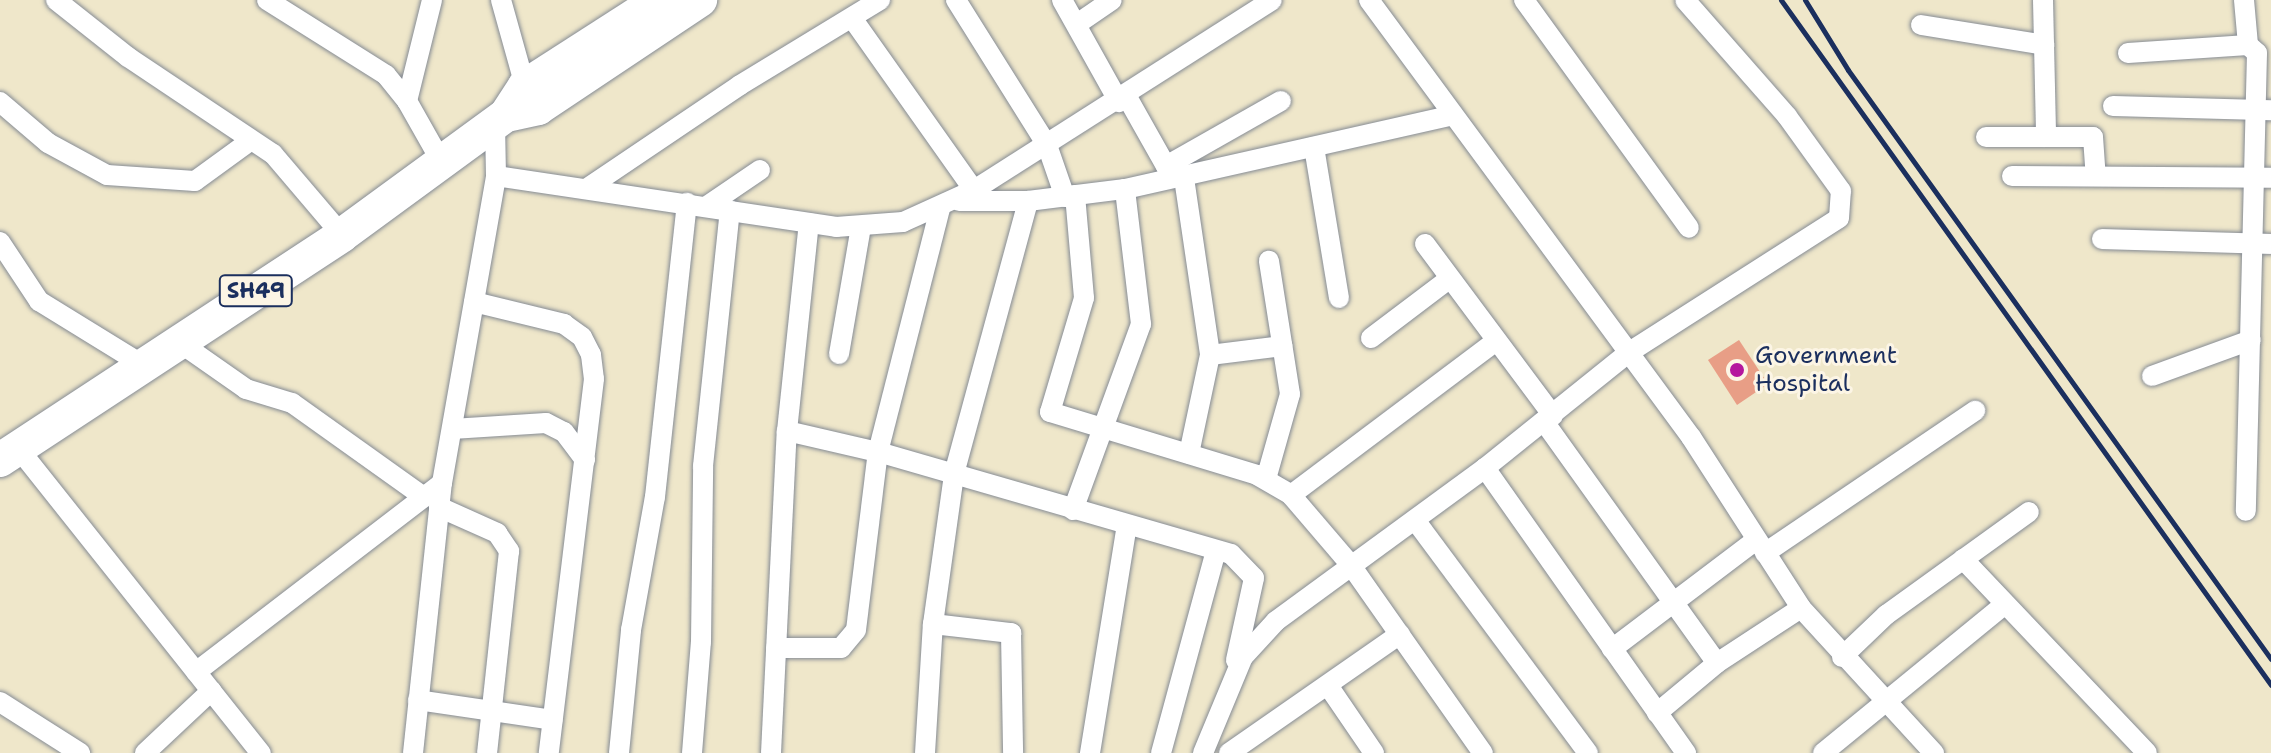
<!DOCTYPE html>
<style>
body{margin:0}
#map{position:relative;width:2271px;height:753px;overflow:hidden;background:#efe7ca;font-family:"Shantell Sans",sans-serif}
div>[style]{position:absolute}
.building>*{inset:0;background:#e89e86}
.roads{filter:drop-shadow(0 0 2px #858b94) drop-shadow(0 0 2px #858b94)}
.street>*{height:20px;margin:-10px;padding:0 10px;transform-origin:10px;border-radius:10px;background:#fff}
.primary>*{height:34px;margin:-17px;padding:0 17px;transform-origin:17px;border-radius:17px;background:#fff}
.rail>*{height:5px;margin:-2.5px;padding:0 2.5px;transform-origin:2.5px;border-radius:2.5px;background:#1b2f5e}
.dots>*{width:22px;height:22px;translate:-50% -50%;box-sizing:border-box;border:4px solid #fcf5e5;border-radius:50%}
span{translate:-50% -50%;white-space:nowrap;text-align:center;line-height:1.15;-webkit-text-stroke:6px #fcf5e5;paint-order:stroke}
.shield-label span{padding:2px 6px;background:#fcf5e5;border:2px solid;border-radius:6px;-webkit-text-stroke-width:0}
.shield-label{font-size:22px;color:#1b2f5e;font-weight:700}
.poi-label{font-size:24px;color:#1b2f5e}
.left{translate:0 -50%;text-align:left}
</style>
<div id="map">
<div class="building">
<div style="clip-path:polygon(1739px 340px,1768px 384px,1737px 405px,1708px 360px)"></div>
</div>
<div class="roads">
<div class="street">
<div style="left:56px;top:0;width:92px;rotate:38.4deg"></div>
<div style="left:128px;top:57px;width:174px;rotate:33.8deg"></div>
<div style="left:273px;top:154px;width:106px;rotate:49.6deg"></div>
<div style="left:267px;top:0;width:141px;rotate:32.2deg"></div>
<div style="left:386px;top:75px;width:33px;rotate:51deg"></div>
<div style="left:407px;top:101px;width:69px;rotate:60.5deg"></div>
<div style="left:501px;top:0;width:89px;rotate:74.4deg"></div>
<div style="left:956px;top:0;width:171px;rotate:57.9deg"></div>
<div style="left:1047px;top:145px;width:55px;rotate:70.9deg"></div>
<div style="left:1062px;top:0;width:117px;rotate:60.8deg"></div>
<div style="left:1369px;top:0;width:543px;rotate:53.62deg"></div>
<div style="left:1691px;top:437px;width:203px;rotate:57.2deg"></div>
<div style="left:1801px;top:608px;width:197px;rotate:47.5deg"></div>
<div style="left:1524px;top:0;width:281px;rotate:54.1deg"></div>
<div style="left:2043px;top:0;width:137px;rotate:88.7deg"></div>
<div style="left:2244px;top:0;width:45px;rotate:84.9deg"></div>
<div style="left:2248px;top:45px;width:12px;rotate:42deg"></div>
<div style="left:2257px;top:53px;width:458px;rotate:91.4deg"></div>
<div style="left:852px;top:18px;width:211px;rotate:54.7deg"></div>
<div style="left:1077px;top:24px;width:42px;rotate:-34.4deg"></div>
<div style="left:1921px;top:25px;width:125px;rotate:9.2deg"></div>
<div style="left:2128px;top:53px;width:120px;rotate:-3.8deg"></div>
<div style="left:1127px;top:97px;width:92px;rotate:60.6deg"></div>
<div style="left:407px;top:101px;width:104px;rotate:-76.1deg"></div>
<div style="left:0;top:102px;width:63px;rotate:40.5deg"></div>
<div style="left:48px;top:143px;width:67px;rotate:28.5deg"></div>
<div style="left:107px;top:175px;width:88px;rotate:3.9deg"></div>
<div style="left:195px;top:181px;width:68px;rotate:-36deg"></div>
<div style="left:2113px;top:106px;width:158px;rotate:1.5deg"></div>
<div style="left:1986px;top:137px;width:107px"></div>
<div style="left:2093px;top:137px;width:39px;rotate:86deg"></div>
<div style="left:1314px;top:147px;width:153px;rotate:80.6deg"></div>
<div style="left:1166px;top:166px;width:132px;rotate:-29.5deg"></div>
<div style="left:496px;top:176px;width:344px;rotate:8.5deg"></div>
<div style="left:836px;top:227px;width:67px;rotate:-4.3deg"></div>
<div style="left:903px;top:222px;width:78px;rotate:-24.3deg"></div>
<div style="left:974px;top:190px;width:353px;rotate:-32.5deg"></div>
<div style="left:2012px;top:176px;width:259px;rotate:0.4deg"></div>
<div style="left:1184px;top:178px;width:179px;rotate:81.6deg"></div>
<div style="left:1210px;top:355px;width:101px;rotate:102deg"></div>
<div style="left:589px;top:187px;width:182px;rotate:-34deg"></div>
<div style="left:740px;top:85px;width:164px;rotate:-31.3deg"></div>
<div style="left:1075px;top:195px;width:103px;rotate:85deg"></div>
<div style="left:1084px;top:298px;width:119px;rotate:106.6deg"></div>
<div style="left:1050px;top:412px;width:216px;rotate:16.9deg"></div>
<div style="left:1257px;top:475px;width:39px;rotate:30deg"></div>
<div style="left:1291px;top:495px;width:91px;rotate:49.5deg"></div>
<div style="left:1350px;top:564px;width:231px;rotate:54.9deg"></div>
<div style="left:959px;top:201px;width:69px"></div>
<div style="left:1028px;top:201px;width:98px;rotate:-7.1deg"></div>
<div style="left:1125px;top:189px;width:336px;rotate:-12.7deg"></div>
<div style="left:707px;top:206px;width:64px;rotate:-34.2deg"></div>
<div style="left:2102px;top:239px;width:169px;rotate:1.7deg"></div>
<div style="left:0;top:242px;width:71px;rotate:56.5deg"></div>
<div style="left:39px;top:301px;width:122px;rotate:31.6deg"></div>
<div style="left:1425px;top:244px;width:214px;rotate:53.3deg"></div>
<div style="left:474px;top:302px;width:93px;rotate:13.7deg"></div>
<div style="left:564px;top:324px;width:22px;rotate:36deg"></div>
<div style="left:582px;top:337px;width:20px;rotate:63deg"></div>
<div style="left:591px;top:355px;width:24px;rotate:83deg"></div>
<div style="left:594px;top:379px;width:377px;rotate:96.9deg"></div>
<div style="left:1371px;top:338px;width:98px;rotate:-37.1deg"></div>
<div style="left:179px;top:342px;width:82px;rotate:35deg"></div>
<div style="left:246px;top:389px;width:48px;rotate:16.9deg"></div>
<div style="left:292px;top:403px;width:162px;rotate:35.5deg"></div>
<div style="left:839px;top:354px;width:129px;rotate:-80.2deg"></div>
<div style="left:1210px;top:355px;width:73px;rotate:-7.1deg"></div>
<div style="left:2152px;top:376px;width:105px;rotate:-20deg"></div>
<div style="left:1545px;top:423px;width:295px;rotate:54.4deg"></div>
<div style="left:452px;top:429px;width:94px;rotate:-3.7deg"></div>
<div style="left:546px;top:423px;width:20px;rotate:27deg"></div>
<div style="left:564px;top:432px;width:35px;rotate:53deg"></div>
<div style="left:787px;top:431px;width:93px;rotate:13deg"></div>
<div style="left:878px;top:452px;width:367px;rotate:16.1deg"></div>
<div style="left:1231px;top:554px;width:33px;rotate:46deg"></div>
<div style="left:1254px;top:578px;width:84px;rotate:102.4deg"></div>
<div style="left:18px;top:448px;width:390px;rotate:51.5deg"></div>
<div style="left:1485px;top:468px;width:349px;rotate:54.8deg"></div>
<div style="left:1266px;top:479px;width:88px;rotate:-74.2deg"></div>
<div style="left:1290px;top:394px;width:135px;rotate:-99deg"></div>
<div style="left:1291px;top:495px;width:256px;rotate:-36.9deg"></div>
<div style="left:439px;top:507px;width:64px;rotate:24.1deg"></div>
<div style="left:497px;top:533px;width:22px;rotate:56deg"></div>
<div style="left:509px;top:551px;width:203px;rotate:96.2deg"></div>
<div style="left:1073px;top:510px;width:198px;rotate:-69.9deg"></div>
<div style="left:1141px;top:324px;width:136px;rotate:-96.8deg"></div>
<div style="left:1415px;top:520px;width:290px;rotate:53.4deg"></div>
<div style="left:1765px;top:553px;width:254px;rotate:-34.1deg"></div>
<div style="left:1963px;top:559px;width:267px;rotate:46.5deg"></div>
<div style="left:933px;top:624px;width:79px;rotate:6.6deg"></div>
<div style="left:1011px;top:633px;width:120px;rotate:89deg"></div>
<div style="left:776px;top:648px;width:65px"></div>
<div style="left:841px;top:648px;width:23px;rotate:-50deg"></div>
<div style="left:856px;top:630px;width:179px;rotate:-83deg"></div>
<div style="left:878px;top:452px;width:251px;rotate:-75.7deg"></div>
<div style="left:1612px;top:649px;width:181px;rotate:-37.1deg"></div>
<div style="left:1842px;top:657px;width:61px;rotate:-43.7deg"></div>
<div style="left:1886px;top:615px;width:176px;rotate:-35.8deg"></div>
<div style="left:196px;top:672px;width:310px;rotate:-37.5deg"></div>
<div style="left:1329px;top:687px;width:80px;rotate:55.7deg"></div>
<div style="left:418px;top:700px;width:136px;rotate:8.4deg"></div>
<div style="left:0;top:702px;width:95px;rotate:32.5deg"></div>
<div style="left:1657px;top:713px;width:78px;rotate:-39.8deg"></div>
<div style="left:1717px;top:663px;width:100px;rotate:-33.2deg"></div>
<div style="left:145px;top:753px;width:91px;rotate:-43.2deg"></div>
<div style="left:413px;top:753px;width:272px;rotate:-83.9deg"></div>
<div style="left:442px;top:483px;width:312px;rotate:-80deg"></div>
<div style="left:496px;top:176px;width:53px;rotate:-91.1deg"></div>
<div style="left:619px;top:753px;width:124px;rotate:-84.4deg"></div>
<div style="left:631px;top:630px;width:135px;rotate:-79.8deg"></div>
<div style="left:655px;top:497px;width:296px;rotate:-83.8deg"></div>
<div style="left:692px;top:753px;width:111px;rotate:-85.4deg"></div>
<div style="left:701px;top:642px;width:176px;rotate:-89.3deg"></div>
<div style="left:703px;top:466px;width:257px;rotate:-84deg"></div>
<div style="left:771px;top:753px;width:322px;rotate:-87.2deg"></div>
<div style="left:787px;top:431px;width:209px;rotate:-84deg"></div>
<div style="left:925px;top:753px;width:129px;rotate:-86.5deg"></div>
<div style="left:933px;top:624px;width:151px;rotate:-82deg"></div>
<div style="left:954px;top:474px;width:283px;rotate:-74.8deg"></div>
<div style="left:1090px;top:753px;width:231px;rotate:-80.8deg"></div>
<div style="left:1161px;top:753px;width:210px;rotate:-74.8deg"></div>
<div style="left:1203px;top:753px;width:104px;rotate:-67.4deg"></div>
<div style="left:1243px;top:657px;width:49px;rotate:-47.5deg"></div>
<div style="left:1276px;top:621px;width:259px;rotate:-36.2deg"></div>
<div style="left:1485px;top:468px;width:184px;rotate:-38.8deg"></div>
<div style="left:1628px;top:353px;width:250px;rotate:-32.6deg"></div>
<div style="left:1839px;top:218px;width:27px;rotate:-86deg"></div>
<div style="left:1841px;top:191px;width:92px;rotate:-125.8deg"></div>
<div style="left:1787px;top:116px;width:154px;rotate:-131.3deg"></div>
<div style="left:1229px;top:753px;width:208px;rotate:-34.8deg"></div>
<div style="left:1823px;top:753px;width:234px;rotate:-39.3deg"></div>
</div>
<div class="primary">
<div style="left:506px;top:115px;width:33px;rotate:-12deg"></div>
<div style="left:538px;top:108px;width:195px;rotate:-33.7deg"></div>
<div style="left:0;top:460px;width:409px;rotate:-33.3deg"></div>
<div style="left:342px;top:235px;width:203px;rotate:-36.2deg"></div>
<div style="left:506px;top:115px;width:35px;rotate:-57deg"></div>
<div style="left:525px;top:86px;width:159px;rotate:-32.7deg"></div>
</div>
</div>
<div class="rail">
<div style="left:1781px;top:0;width:842px;rotate:54.42deg"></div>
<div style="left:1805px;top:0;width:82px;rotate:58.4deg"></div>
<div style="left:1848px;top:70px;width:725px;rotate:54.32deg"></div>
</div>
<div class="dots">
<div style="left:1737px;top:370px;background:#b5179e"></div>
</div>
<div class="shield-label">
<span style="left:256px;top:291px">SH49</span>
</div>
<div class="poi-label">
<span class="left" style="left:1755px;top:370px">Government<br>Hospital</span>
</div>
</div>
